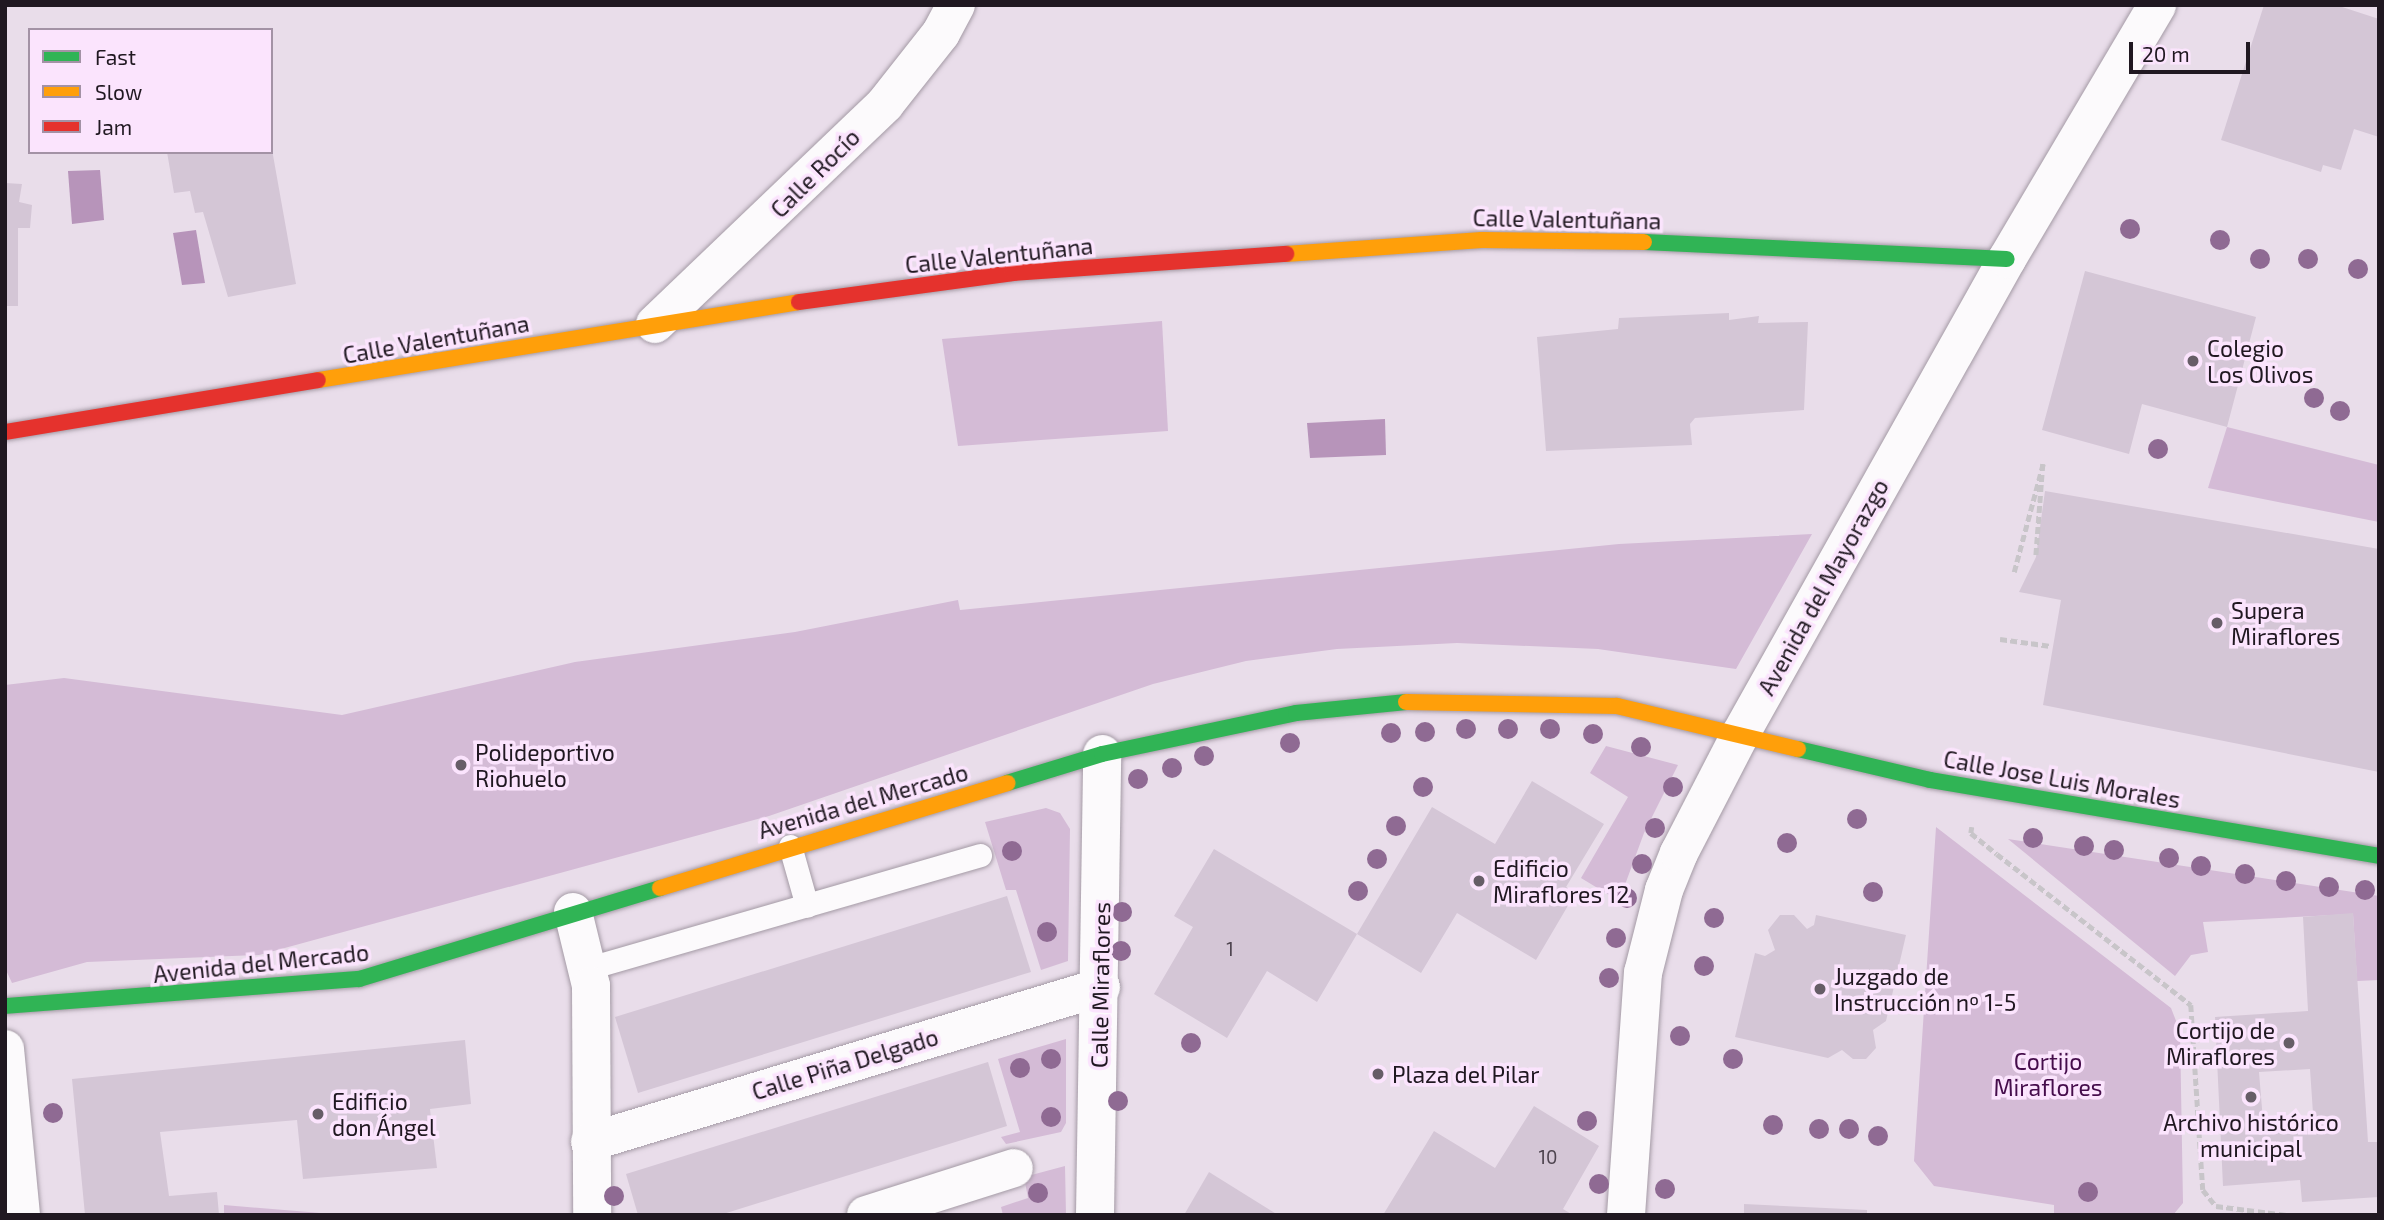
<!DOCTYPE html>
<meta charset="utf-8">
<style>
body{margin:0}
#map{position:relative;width:2384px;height:1220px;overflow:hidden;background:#e9ddea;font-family:"Exo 2",sans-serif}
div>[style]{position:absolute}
.green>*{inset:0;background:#d4bbd6}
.water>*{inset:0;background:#b794ba}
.building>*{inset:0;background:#d4c6d6}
.path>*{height:4.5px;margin-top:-2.25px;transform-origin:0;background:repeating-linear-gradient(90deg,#c8c5c9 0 7px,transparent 0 10.5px)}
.roads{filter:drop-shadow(0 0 2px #a49aa5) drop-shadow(0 0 2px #a49aa5)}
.lane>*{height:23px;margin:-11.5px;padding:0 11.5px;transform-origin:11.5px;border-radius:11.5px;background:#fcfafc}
.street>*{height:38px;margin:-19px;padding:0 19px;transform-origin:19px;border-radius:19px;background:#fcfafc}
.fast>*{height:16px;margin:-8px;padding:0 8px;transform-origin:8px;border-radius:8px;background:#30b455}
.slow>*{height:16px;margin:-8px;padding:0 8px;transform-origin:8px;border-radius:8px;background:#ff9f0a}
.jam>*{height:16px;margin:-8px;padding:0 8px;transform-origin:8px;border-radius:8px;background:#e5322d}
.trees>*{width:20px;height:20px;margin:-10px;border-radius:50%;background:#8f6a93}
.dots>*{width:19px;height:19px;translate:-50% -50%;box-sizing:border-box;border:4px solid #fbe4fd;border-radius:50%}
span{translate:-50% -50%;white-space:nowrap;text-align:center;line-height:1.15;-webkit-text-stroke:7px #fbe4fd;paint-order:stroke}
.number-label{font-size:19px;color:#4e444f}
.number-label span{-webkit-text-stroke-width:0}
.street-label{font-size:23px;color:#201821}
.poi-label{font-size:23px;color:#201821}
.left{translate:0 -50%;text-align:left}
.right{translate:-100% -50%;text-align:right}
.park-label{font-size:23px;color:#450c4b}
.frame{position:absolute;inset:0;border:7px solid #201821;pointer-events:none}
.legend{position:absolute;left:28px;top:28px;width:245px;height:126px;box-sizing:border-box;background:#fbe4fd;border:2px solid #a392a5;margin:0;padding:9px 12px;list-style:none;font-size:21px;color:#201821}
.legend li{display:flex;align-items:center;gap:14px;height:35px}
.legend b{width:35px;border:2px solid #a392a5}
.scale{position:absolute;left:2129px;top:42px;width:121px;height:32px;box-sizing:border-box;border:4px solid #201821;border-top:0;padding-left:9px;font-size:21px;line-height:24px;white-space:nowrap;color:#201821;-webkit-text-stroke:5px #fbe4fd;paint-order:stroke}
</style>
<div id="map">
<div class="green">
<div style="clip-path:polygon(1162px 321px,1168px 431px,958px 446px,942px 339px)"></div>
<div style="clip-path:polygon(2227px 427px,2379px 465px,2379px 522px,2208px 488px)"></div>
<div style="clip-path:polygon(1812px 534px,1736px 669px,1598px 649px,1457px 643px,1337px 649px,1246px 661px,1153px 684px,769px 816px,259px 955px,87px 962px,12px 983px,5px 968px,5px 685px,64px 678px,342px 715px,575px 662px,795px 632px,958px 600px,960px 610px,1619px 544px)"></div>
<div style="clip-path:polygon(1606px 746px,1678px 765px,1644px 833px,1619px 901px,1581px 878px,1628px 797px,1590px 773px)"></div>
<div style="clip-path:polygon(1046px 808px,1060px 813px,1070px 829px,1068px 961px,1041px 970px,1016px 890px,1006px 890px,985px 822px)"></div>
<div style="clip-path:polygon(1936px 827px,2171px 1008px,2180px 1031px,2183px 1203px,2173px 1215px,2054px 1215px,2054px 1205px,1934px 1186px,1914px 1161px)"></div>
<div style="clip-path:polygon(2008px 839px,2379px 896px,2379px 980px,2357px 981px,2353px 914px,2203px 922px,2208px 952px,2191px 955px,2175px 976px)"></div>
<div style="clip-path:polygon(1066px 1039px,1066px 1123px,1061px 1132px,1006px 1144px,1001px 1137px,1020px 1132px,998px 1059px)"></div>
<div style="clip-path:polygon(1065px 1166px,1066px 1215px,1003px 1215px,1001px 1207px,1028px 1198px,1024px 1177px)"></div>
<div style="clip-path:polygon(224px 1205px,345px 1215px,224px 1215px)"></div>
</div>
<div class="water">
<div style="clip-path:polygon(100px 170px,104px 220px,72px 224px,68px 171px)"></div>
<div style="clip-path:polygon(196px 230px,205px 283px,182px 285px,173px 233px)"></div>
<div style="clip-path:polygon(1385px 419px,1386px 455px,1310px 458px,1307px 423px)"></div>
</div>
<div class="building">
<div style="clip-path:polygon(2264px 5px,2336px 5px,2379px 19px,2379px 137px,2354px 129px,2341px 170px,2323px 165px,2321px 172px,2221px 140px)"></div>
<div style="clip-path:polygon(271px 144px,296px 284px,228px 297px,203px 212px,195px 213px,190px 191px,174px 193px,167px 152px,271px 152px)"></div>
<div style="clip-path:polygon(5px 183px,22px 184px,19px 202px,32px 205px,30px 228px,18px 228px,18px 306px,5px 306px)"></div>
<div style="clip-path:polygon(2085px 271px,2256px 317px,2227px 427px,2142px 404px,2129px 454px,2042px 430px)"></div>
<div style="clip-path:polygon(1729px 313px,1729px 320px,1759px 316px,1758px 323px,1808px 322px,1804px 410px,1695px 418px,1690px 424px,1692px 445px,1546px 451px,1537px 337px,1618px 329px,1619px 318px)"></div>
<div style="clip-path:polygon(2045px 491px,2379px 549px,2379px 772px,2043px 705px,2061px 600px,2019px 592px,2036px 557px)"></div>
<div style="clip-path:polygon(1532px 781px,1604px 824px,1566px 887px,1576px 892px,1536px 960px,1457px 913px,1421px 973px,1357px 934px,1432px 807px,1495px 844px)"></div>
<div style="clip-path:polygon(1214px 849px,1357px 934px,1317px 1002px,1267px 971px,1227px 1038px,1154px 994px,1193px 927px,1174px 916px)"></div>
<div style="clip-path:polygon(1007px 896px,1031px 972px,638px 1093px,615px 1017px)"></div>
<div style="clip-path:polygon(evenodd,2353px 913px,2368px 1142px,2379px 1142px,2379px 1197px,2302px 1202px,2300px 1180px,2223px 1186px,2215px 1017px,2308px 1011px,2303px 917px,2353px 913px,2310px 1069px,2314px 1128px,2264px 1133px,2259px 1072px,2310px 1069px)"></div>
<div style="clip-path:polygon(1780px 915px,1794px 915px,1807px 929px,1814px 925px,1816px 915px,1906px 935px,1886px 1021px,1873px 1030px,1876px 1048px,1866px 1059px,1853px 1059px,1842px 1050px,1828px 1058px,1735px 1037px,1755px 953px,1765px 956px,1775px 950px,1768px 930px)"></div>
<div style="clip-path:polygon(465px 1040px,471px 1104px,430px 1109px,437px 1168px,303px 1179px,297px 1120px,160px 1132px,169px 1196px,217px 1192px,219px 1215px,85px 1215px,72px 1079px)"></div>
<div style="clip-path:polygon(988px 1062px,1007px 1126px,720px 1215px,638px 1215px,626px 1174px)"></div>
<div style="clip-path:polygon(1534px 1106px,1599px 1146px,1563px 1209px,1573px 1215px,1383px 1215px,1434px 1131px,1495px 1168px)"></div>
<div style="clip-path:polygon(1209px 1172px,1278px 1215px,1184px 1215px)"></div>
<div style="clip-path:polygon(1744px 1204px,1867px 1210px,1867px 1215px,1744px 1215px)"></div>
</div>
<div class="path">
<div style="left:2014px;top:572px;width:112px;rotate:-75deg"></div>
<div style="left:2043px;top:464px;width:93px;rotate:94.3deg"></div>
<div style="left:2000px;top:639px;width:51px;rotate:7.8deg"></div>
<div style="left:1972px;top:827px;width:6px;rotate:99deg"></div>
<div style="left:1971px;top:833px;width:33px;rotate:39deg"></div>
<div style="left:1997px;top:854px;width:246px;rotate:37.9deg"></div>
<div style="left:2191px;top:1005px;width:185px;rotate:86.3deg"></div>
<div style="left:2203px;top:1190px;width:21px;rotate:51deg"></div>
<div style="left:2216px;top:1206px;width:71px;rotate:7.3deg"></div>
</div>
<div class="roads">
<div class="lane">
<div style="left:790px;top:846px;width:62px;rotate:74.2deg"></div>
<div style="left:589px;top:968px;width:407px;rotate:-16.1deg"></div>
</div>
<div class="street">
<div style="left:655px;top:324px;width:318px;rotate:-43.7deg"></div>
<div style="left:885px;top:104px;width:90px;rotate:-51.7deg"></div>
<div style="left:941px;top:33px;width:32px;rotate:-62deg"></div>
<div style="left:573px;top:912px;width:76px;rotate:76.3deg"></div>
<div style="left:591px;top:986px;width:229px;rotate:89.7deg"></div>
<div style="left:5px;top:1049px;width:167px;rotate:84.5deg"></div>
<div style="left:590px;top:1142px;width:534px;rotate:-16.87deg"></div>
<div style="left:866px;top:1215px;width:155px;rotate:-17.6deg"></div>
<div style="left:1095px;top:1215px;width:461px;rotate:-89.1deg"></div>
<div style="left:1626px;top:1215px;width:243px;rotate:-86deg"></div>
<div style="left:1643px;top:973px;width:86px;rotate:-75.8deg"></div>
<div style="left:1664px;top:890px;width:40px;rotate:-68deg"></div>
<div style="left:1679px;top:853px;width:133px;rotate:-62.7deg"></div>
<div style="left:1740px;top:735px;width:546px;rotate:-60.71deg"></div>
<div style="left:2007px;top:259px;width:295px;rotate:-59.4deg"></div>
</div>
<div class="fast">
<div style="left:1644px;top:242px;width:363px;rotate:2.7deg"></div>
<div style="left:1798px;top:749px;width:136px;rotate:13.2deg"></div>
<div style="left:1930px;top:780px;width:455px;rotate:9.6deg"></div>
<div style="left:1007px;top:783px;width:99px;rotate:-17deg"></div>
<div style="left:1102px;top:754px;width:198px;rotate:-11.9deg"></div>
<div style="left:1296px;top:713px;width:111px;rotate:-5.7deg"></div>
<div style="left:5px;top:1006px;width:355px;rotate:-4.4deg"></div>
<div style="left:359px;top:979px;width:314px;rotate:-16.8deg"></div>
</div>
<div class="slow">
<div style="left:1286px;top:254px;width:196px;rotate:-4.1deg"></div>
<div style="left:1482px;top:240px;width:162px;rotate:0.7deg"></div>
<div style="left:318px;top:380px;width:487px;rotate:-9.2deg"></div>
<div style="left:1406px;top:702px;width:211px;rotate:1.1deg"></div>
<div style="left:1617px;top:706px;width:186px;rotate:13.4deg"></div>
<div style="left:660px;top:888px;width:363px;rotate:-16.8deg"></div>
</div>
<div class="jam">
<div style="left:799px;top:302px;width:216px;rotate:-7.7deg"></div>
<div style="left:1013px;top:273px;width:274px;rotate:-4deg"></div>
<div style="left:5px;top:432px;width:317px;rotate:-9.4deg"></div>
</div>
</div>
<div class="trees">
<div style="left:2130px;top:229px"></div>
<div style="left:2220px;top:240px"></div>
<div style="left:2260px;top:259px"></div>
<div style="left:2308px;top:259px"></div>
<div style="left:2358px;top:269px"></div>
<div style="left:2314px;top:398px"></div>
<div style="left:2340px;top:411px"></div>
<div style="left:2158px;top:449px"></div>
<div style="left:1466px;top:729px"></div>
<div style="left:1508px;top:729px"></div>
<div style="left:1550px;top:729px"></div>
<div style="left:1425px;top:732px"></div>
<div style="left:1391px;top:733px"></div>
<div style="left:1593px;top:734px"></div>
<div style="left:1290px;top:743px"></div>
<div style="left:1641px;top:747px"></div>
<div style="left:1204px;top:756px"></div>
<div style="left:1172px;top:768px"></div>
<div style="left:1138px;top:779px"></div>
<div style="left:1423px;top:787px"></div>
<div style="left:1673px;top:787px"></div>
<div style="left:1857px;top:819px"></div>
<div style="left:1396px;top:826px"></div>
<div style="left:1655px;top:828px"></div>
<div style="left:2033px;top:838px"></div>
<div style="left:1787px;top:843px"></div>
<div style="left:2084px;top:846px"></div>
<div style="left:2114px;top:850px"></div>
<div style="left:1012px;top:851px"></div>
<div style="left:2169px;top:858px"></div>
<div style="left:1377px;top:859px"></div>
<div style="left:1642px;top:864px"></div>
<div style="left:2201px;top:866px"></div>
<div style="left:2245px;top:874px"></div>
<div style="left:2286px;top:881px"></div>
<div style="left:2329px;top:887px"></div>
<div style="left:2365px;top:890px"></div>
<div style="left:1358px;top:891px"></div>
<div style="left:1873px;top:892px"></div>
<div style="left:1627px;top:898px"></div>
<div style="left:1122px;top:912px"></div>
<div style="left:1714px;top:918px"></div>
<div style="left:1047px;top:932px"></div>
<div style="left:1616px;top:938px"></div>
<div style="left:1121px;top:951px"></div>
<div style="left:1704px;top:966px"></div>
<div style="left:1609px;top:978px"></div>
<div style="left:1680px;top:1036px"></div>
<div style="left:1191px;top:1043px"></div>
<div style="left:1051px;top:1059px"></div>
<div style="left:1733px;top:1059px"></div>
<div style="left:1020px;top:1068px"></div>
<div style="left:1118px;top:1101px"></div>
<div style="left:53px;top:1113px"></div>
<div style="left:1051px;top:1117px"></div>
<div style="left:1587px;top:1121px"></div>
<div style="left:1773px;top:1125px"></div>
<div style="left:1819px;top:1129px"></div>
<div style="left:1849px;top:1129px"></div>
<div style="left:1878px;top:1136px"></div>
<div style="left:1599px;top:1184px"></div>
<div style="left:1665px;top:1189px"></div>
<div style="left:2088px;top:1192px"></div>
<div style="left:1038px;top:1193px"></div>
<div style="left:614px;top:1196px"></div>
</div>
<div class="dots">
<div style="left:2193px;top:361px;background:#665d67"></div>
<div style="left:2217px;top:623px;background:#665d67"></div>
<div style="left:461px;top:765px;background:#665d67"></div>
<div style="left:1479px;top:881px;background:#665d67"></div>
<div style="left:1820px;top:989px;background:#665d67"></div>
<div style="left:2289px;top:1043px;background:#665d67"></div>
<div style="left:1378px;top:1074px;background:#665d67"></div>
<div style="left:2251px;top:1097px;background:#665d67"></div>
<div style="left:318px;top:1114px;background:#665d67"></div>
</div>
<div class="number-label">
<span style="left:1230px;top:949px">1</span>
<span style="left:1548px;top:1157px">10</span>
</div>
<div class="street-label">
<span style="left:815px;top:173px;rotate:-45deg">Calle Rocío</span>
<span style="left:1567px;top:219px;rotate:1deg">Calle Valentuñana</span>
<span style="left:999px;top:255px;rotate:-6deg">Calle Valentuñana</span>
<span style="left:436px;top:339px;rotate:-10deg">Calle Valentuñana</span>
<span style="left:1823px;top:587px;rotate:-61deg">Avenida del Mayorazgo</span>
<span style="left:2062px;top:779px;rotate:10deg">Calle Jose Luis Morales</span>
<span style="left:863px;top:801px;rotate:-16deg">Avenida del Mercado</span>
<span style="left:261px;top:963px;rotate:-6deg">Avenida del Mercado</span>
<span style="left:1100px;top:985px;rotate:-89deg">Calle Miraflores</span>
<span style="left:845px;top:1064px;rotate:-17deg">Calle Piña Delgado</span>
</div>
<div class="poi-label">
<span class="left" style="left:2207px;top:361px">Colegio<br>Los Olivos</span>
<span class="left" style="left:2231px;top:623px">Supera<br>Miraflores</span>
<span class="left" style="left:475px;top:765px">Polideportivo<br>Riohuelo</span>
<span class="left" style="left:1493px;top:881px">Edificio<br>Miraflores 12</span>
<span class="left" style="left:1834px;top:989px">Juzgado de<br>Instrucción nº 1-5</span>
<span class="right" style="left:2275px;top:1043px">Cortijo de<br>Miraflores</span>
<span class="left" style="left:1392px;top:1074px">Plaza del Pilar</span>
<span class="left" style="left:332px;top:1114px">Edificio<br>don Ángel</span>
<span style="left:2251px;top:1135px">Archivo histórico<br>municipal</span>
</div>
<div class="park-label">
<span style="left:2048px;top:1074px">Cortijo<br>Miraflores</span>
</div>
<div class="frame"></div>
<ul class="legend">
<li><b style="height:9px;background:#30b455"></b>Fast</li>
<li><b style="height:9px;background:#ff9f0a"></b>Slow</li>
<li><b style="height:9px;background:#e5322d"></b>Jam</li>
</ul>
<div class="scale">20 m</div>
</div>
